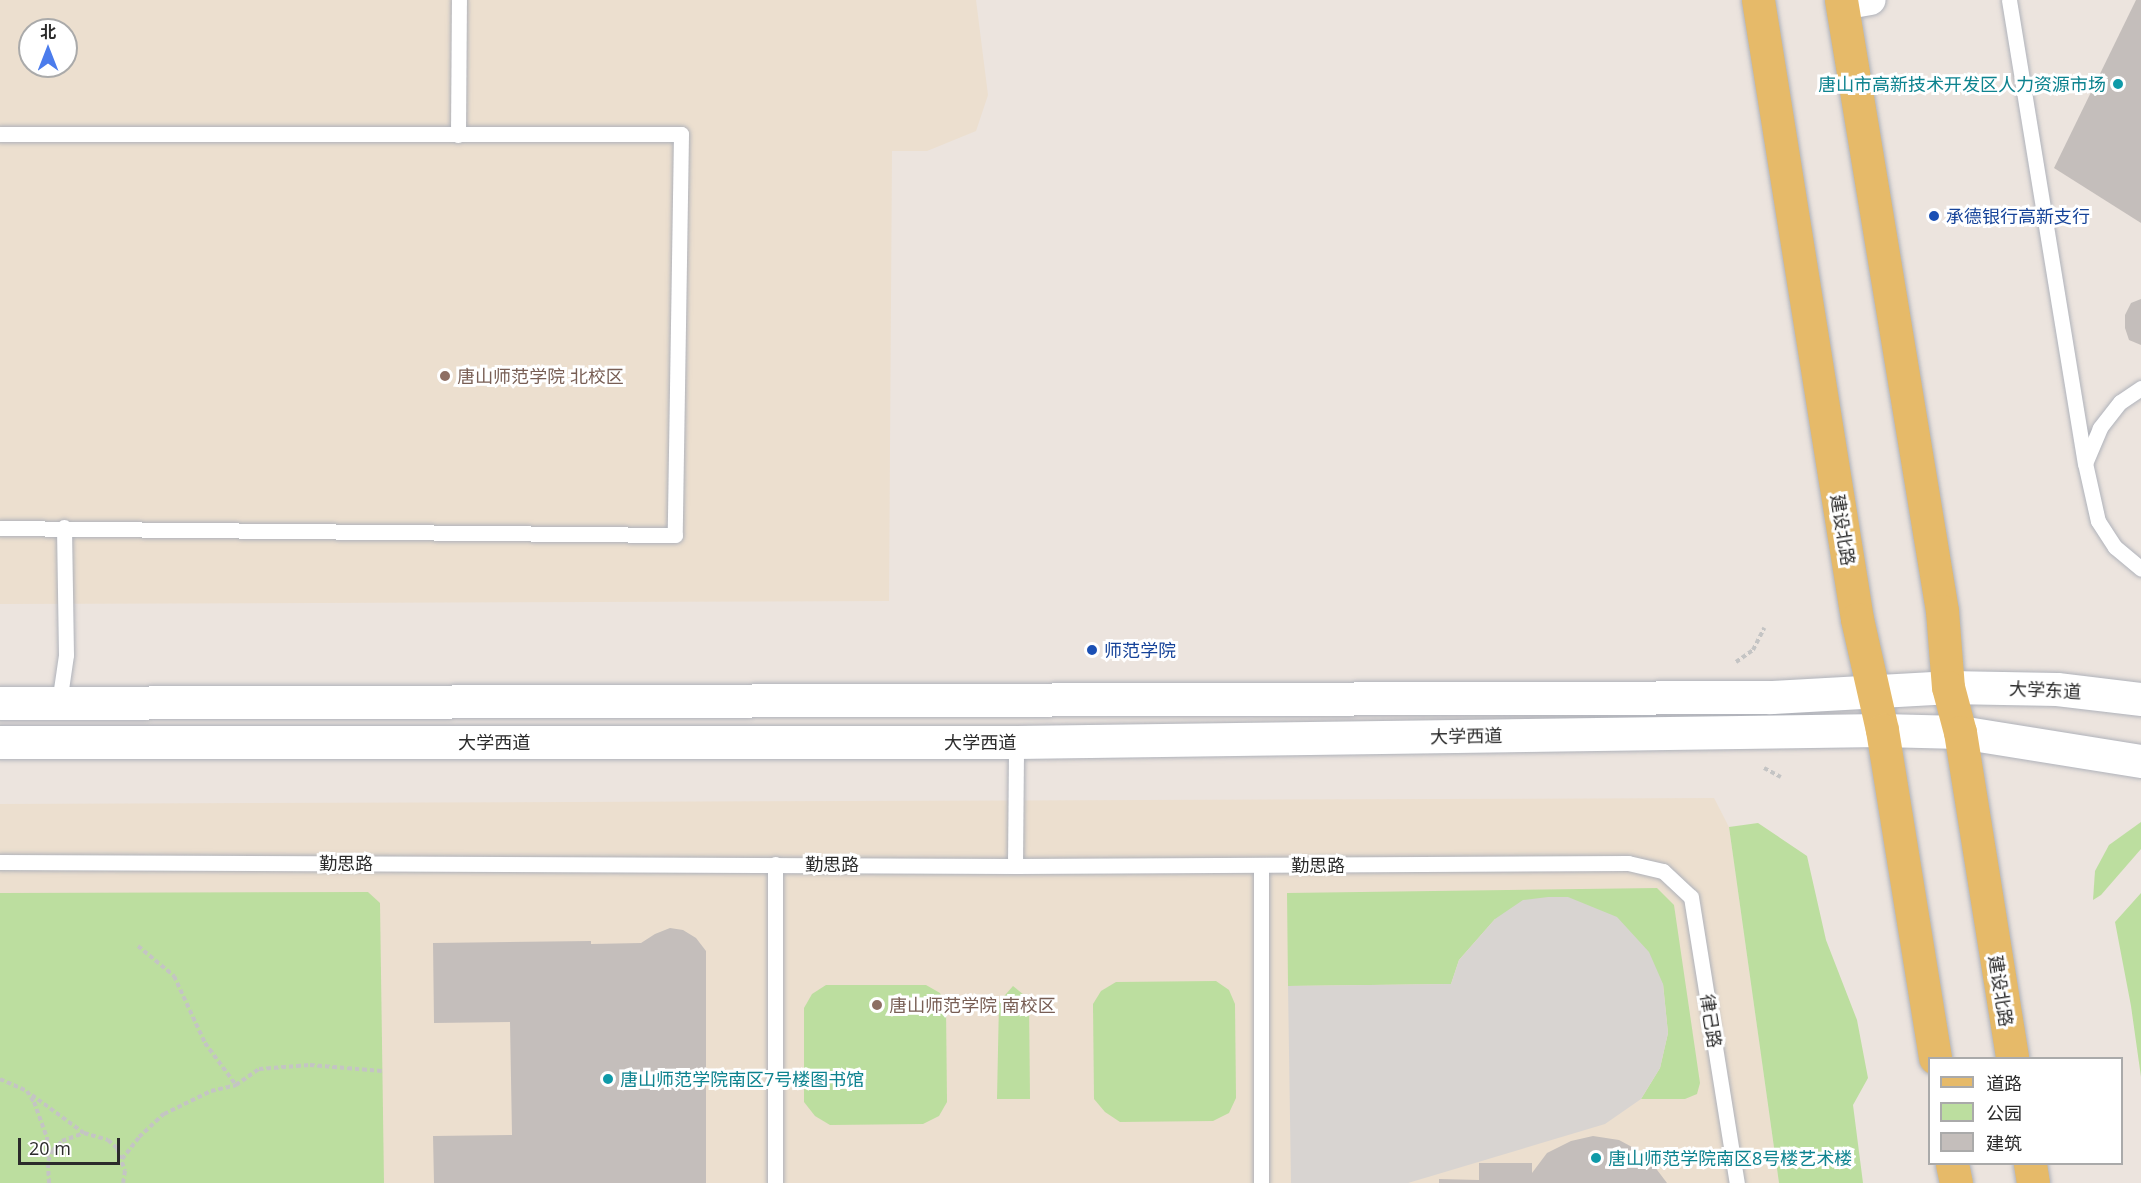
<!DOCTYPE html>
<meta charset="utf-8">
<style>
body{margin:0}
#map{position:relative;width:2141px;height:1183px;overflow:hidden;background:#ece4de;font-family:"Open Sans","Noto Sans SC",sans-serif}
div>[style]{position:absolute}
.education>*{inset:0;background:#ecdfcf}
.green>*{inset:0;background:#bcde9f}
.plaza>*{inset:0;background:#d8d4d1}
.building>*{inset:0;background:#c4bebb}
.path>*{height:4px;margin-top:-2px;transform-origin:0;background:repeating-linear-gradient(90deg,#c4c4c4 0 4.5px,transparent 0 7.5px)}
.roads{filter:drop-shadow(0 0 2px #afb2ba) drop-shadow(0 0 2px #afb2ba)}
.service>*{height:15px;margin:-7.5px;padding:0 7.5px;transform-origin:7.5px;border-radius:7.5px;background:#fff}
.minor>*{height:30px;margin:-15px;padding:0 15px;transform-origin:15px;border-radius:15px;background:#fff}
.tertiary>*{height:33px;margin:-16.5px;padding:0 16.5px;transform-origin:16.5px;border-radius:16.5px;background:#fff}
.secondary>*{height:33px;margin:-16.5px;padding:0 16.5px;transform-origin:16.5px;border-radius:16.5px;background:#fff}
.primary>*{height:33px;margin:-16.5px;padding:0 16.5px;transform-origin:16.5px;border-radius:16.5px;background:#e6ba69}
.dots>*{width:16px;height:16px;translate:-50% -50%;box-sizing:border-box;border:3px solid #fff;border-radius:50%}
span{translate:-50% -50%;white-space:nowrap;text-align:center;line-height:1.15;-webkit-text-stroke:6px #fff;paint-order:stroke}
.culture-label{font-size:18px;color:#0d838f}
.right{translate:-100% -50%;text-align:right}
.left{translate:0 -50%;text-align:left}
.transit-label{font-size:18px;color:#164399}
.education-label{font-size:18px;color:#785e54}
.street-label{font-size:18px;color:#2b2b2b}
.legend{position:absolute;left:1928px;top:1057px;width:195px;height:108px;box-sizing:border-box;background:#fff;border:2px solid #aaa;margin:0;padding:8px 10px;list-style:none;font-size:18px;color:#2b2b2b}
.legend li{display:flex;align-items:center;gap:12px;height:30px}
.legend b{width:30px;border:2px solid #aaa}
.north{position:absolute;left:18px;top:18px;width:60px;height:60px;box-sizing:border-box;background:#fff;border:2px solid #aaa;border-radius:50%;rotate:0deg;font-size:16px;font-weight:700;line-height:24px;text-align:center;color:#2b2b2b}
.north::after{content:'';display:block;margin:auto;width:21px;height:27px;background:#4b7cec;clip-path:polygon(50% 0,100% 100%,50% 72%,0 100%)}
.scale{position:absolute;left:18px;top:1138px;width:102px;height:27px;box-sizing:border-box;border:3px solid #2b2b2b;border-top:0;padding-left:8px;font-size:18px;line-height:21px;white-space:nowrap;color:#2b2b2b;-webkit-text-stroke:4px #fff;paint-order:stroke}
</style>
<div id="map">
<div class="education">
<div style="clip-path:polygon(evenodd,0 0,976px 0,988px 95px,976px 131px,927px 151px,892px 151px,889px 601px,0 604px,0 0,30px 30px,66px 30px,66px 66px,30px 66px,30px 30px)"></div>
<div style="clip-path:polygon(1714px 798px,1729px 827px,1779px 1183px,0 1183px,0 804px)"></div>
</div>
<div class="green">
<div style="clip-path:polygon(2141px 822px,2141px 849px,2101px 895px,2093px 900px,2095px 871px,2109px 845px)"></div>
<div style="clip-path:polygon(1758px 823px,1807px 856px,1826px 940px,1857px 1020px,1868px 1078px,1853px 1105px,1863px 1183px,1779px 1183px,1729px 827px)"></div>
<div style="clip-path:polygon(1657px 888px,1674px 905px,1700px 1083px,1697px 1094px,1685px 1099px,1641px 1099px,1660px 1068px,1668px 1033px,1663px 984px,1495px 919px,1459px 960px,1451px 984px,1288px 986px,1287px 893px)"></div>
<div style="clip-path:polygon(368px 892px,380px 903px,384px 1183px,0 1183px,0 893px)"></div>
<div style="clip-path:polygon(2141px 893px,2141px 1077px,2131px 1006px,2115px 922px)"></div>
<div style="clip-path:polygon(1216px 981px,1229px 990px,1235px 1004px,1236px 1098px,1229px 1113px,1213px 1121px,1120px 1122px,1105px 1112px,1094px 1099px,1093px 1004px,1101px 991px,1116px 982px)"></div>
<div style="clip-path:polygon(826px 985px,926px 985px,940px 993px,946px 1007px,947px 1102px,939px 1116px,923px 1124px,830px 1125px,815px 1116px,804px 1102px,804px 1008px,812px 994px)"></div>
<div style="clip-path:polygon(1013px 986px,1029px 999px,1030px 1099px,997px 1099px,999px 1002px)"></div>
</div>
<div class="plaza">
<div style="clip-path:polygon(1548px 897px,1568px 897px,1617px 917px,1649px 952px,1663px 984px,1668px 1033px,1660px 1068px,1641px 1099px,1605px 1124px,1408px 1183px,1291px 1183px,1288px 986px,1451px 984px,1459px 960px,1495px 919px,1523px 900px)"></div>
</div>
<div class="building">
<div style="clip-path:polygon(2136px 0,2141px 0,2141px 223px,2054px 168px)"></div>
<div style="clip-path:polygon(2141px 299px,2141px 345px,2129px 340px,2125px 328px,2125px 315px,2131px 303px)"></div>
<div style="clip-path:polygon(670px 928px,683px 930px,696px 938px,706px 951px,706px 1183px,434px 1183px,433px 1136px,512px 1135px,510px 1022px,434px 1023px,433px 943px,591px 941px,591px 944px,641px 943px,655px 934px)"></div>
<div style="clip-path:polygon(1593px 1136px,1619px 1140px,1645px 1154px,1667px 1183px,1439px 1183px,1439px 1179px,1479px 1180px,1479px 1163px,1532px 1163px,1532px 1173px,1547px 1153px,1571px 1141px)"></div>
</div>
<div class="path">
<div style="left:1736px;top:662px;width:21px;rotate:-35deg"></div>
<div style="left:1753px;top:650px;width:25px;rotate:-63deg"></div>
<div style="left:1764px;top:768px;width:19px;rotate:28deg"></div>
<div style="left:138px;top:946px;width:47px;rotate:39.8deg"></div>
<div style="left:174px;top:976px;width:74px;rotate:65.2deg"></div>
<div style="left:205px;top:1043px;width:52px;rotate:53.6deg"></div>
<div style="left:0;top:1079px;width:30px;rotate:24deg"></div>
<div style="left:27px;top:1091px;width:13px;rotate:58deg"></div>
<div style="left:34px;top:1102px;width:37px;rotate:70deg"></div>
<div style="left:47px;top:1137px;width:21px;rotate:87deg"></div>
<div style="left:32px;top:1095px;width:64px;rotate:36.2deg"></div>
<div style="left:122px;top:1159px;width:28px;rotate:-52deg"></div>
<div style="left:139px;top:1137px;width:34px;rotate:-43deg"></div>
<div style="left:164px;top:1114px;width:52px;rotate:-26.1deg"></div>
<div style="left:211px;top:1091px;width:26px;rotate:-13deg"></div>
<div style="left:236px;top:1085px;width:28px;rotate:-35deg"></div>
<div style="left:259px;top:1069px;width:51px;rotate:-4.5deg"></div>
<div style="left:310px;top:1065px;width:72px;rotate:4.8deg"></div>
<div style="left:49px;top:1183px;width:22px;rotate:-93deg"></div>
<div style="left:48px;top:1161px;width:12px;rotate:-66deg"></div>
<div style="left:53px;top:1150px;width:13px;rotate:-45deg"></div>
<div style="left:62px;top:1141px;width:23px;rotate:-20deg"></div>
<div style="left:84px;top:1133px;width:25px;rotate:16deg"></div>
<div style="left:108px;top:1140px;width:12px;rotate:42deg"></div>
<div style="left:117px;top:1148px;width:24px;rotate:71deg"></div>
<div style="left:125px;top:1171px;width:12px;rotate:99deg"></div>
</div>
<div class="roads">
<div class="service">
<div style="left:2009px;top:0;width:469px;rotate:80.7deg"></div>
<div style="left:0;top:134px;width:681px"></div>
<div style="left:681px;top:134px;width:401px;rotate:90.9deg"></div>
<div style="left:675px;top:535px;width:675px;rotate:-179.41deg"></div>
<div style="left:458px;top:135px;width:135px;rotate:-89.6deg"></div>
<div style="left:2141px;top:388px;width:25px;rotate:146deg"></div>
<div style="left:2120px;top:402px;width:33px;rotate:128deg"></div>
<div style="left:2100px;top:428px;width:38px;rotate:113deg"></div>
<div style="left:2085px;top:463px;width:59px;rotate:77.4deg"></div>
<div style="left:2098px;top:521px;width:31px;rotate:57deg"></div>
<div style="left:2115px;top:547px;width:34px;rotate:40deg"></div>
<div style="left:59px;top:703px;width:49px;rotate:-81.7deg"></div>
<div style="left:66px;top:655px;width:128px;rotate:-90.9deg"></div>
<div style="left:0;top:862px;width:1015px;rotate:0.23deg"></div>
<div style="left:1015px;top:866px;width:613px;rotate:-0.28deg"></div>
<div style="left:1628px;top:863px;width:36px;rotate:13deg"></div>
<div style="left:1663px;top:871px;width:38px;rotate:43deg"></div>
<div style="left:1691px;top:897px;width:290px;rotate:80.9deg"></div>
<div style="left:775px;top:864px;width:319px;rotate:90deg"></div>
<div style="left:1015px;top:866px;width:124px;rotate:-89.5deg"></div>
<div style="left:1261px;top:866px;width:317px;rotate:90deg"></div>
</div>
<div class="minor">
<div style="left:1842px;top:5px;width:29px;rotate:-10deg"></div>
</div>
<div class="tertiary">
<div style="left:1948px;top:687px;width:109px;rotate:1.1deg"></div>
<div style="left:2057px;top:689px;width:85px;rotate:6.8deg"></div>
<div style="left:1960px;top:732px;width:183px;rotate:9.1deg"></div>
</div>
<div class="secondary">
<div style="left:0;top:703px;width:1771px;rotate:-0.19deg"></div>
<div style="left:1771px;top:697px;width:177px;rotate:-3.2deg"></div>
<div style="left:0;top:742px;width:1016px"></div>
<div style="left:1016px;top:742px;width:866px;rotate:-0.79deg"></div>
<div style="left:1882px;top:730px;width:78px;rotate:1.5deg"></div>
</div>
<div class="primary">
<div style="left:1758px;top:0;width:627px;rotate:80.91deg"></div>
<div style="left:1857px;top:619px;width:114px;rotate:77.3deg"></div>
<div style="left:1882px;top:730px;width:332px;rotate:80.8deg"></div>
<div style="left:1841px;top:0;width:619px;rotate:80.61deg"></div>
<div style="left:1942px;top:611px;width:76px;rotate:85.5deg"></div>
<div style="left:1948px;top:687px;width:47px;rotate:75.1deg"></div>
<div style="left:1960px;top:732px;width:330px;rotate:80.9deg"></div>
<div style="left:1952px;top:1164px;width:19px;rotate:78deg"></div>
<div style="left:2030px;top:1164px;width:19px;rotate:81deg"></div>
</div>
</div>
<div class="dots">
<div style="left:2118px;top:84px;background:#0f9aa8"></div>
<div style="left:1934px;top:216px;background:#1a4fb4"></div>
<div style="left:445px;top:376px;background:#8d6e63"></div>
<div style="left:1092px;top:650px;background:#1a4fb4"></div>
<div style="left:877px;top:1005px;background:#8d6e63"></div>
<div style="left:608px;top:1079px;background:#0f9aa8"></div>
<div style="left:1596px;top:1158px;background:#0f9aa8"></div>
</div>
<div class="culture-label">
<span class="right" style="left:2106px;top:84px">唐山市高新技术开发区人力资源市场</span>
<span class="left" style="left:620px;top:1079px">唐山师范学院南区7号楼图书馆</span>
<span class="left" style="left:1608px;top:1158px">唐山师范学院南区8号楼艺术楼</span>
</div>
<div class="transit-label">
<span class="left" style="left:1946px;top:216px">承德银行高新支行</span>
<span class="left" style="left:1104px;top:650px">师范学院</span>
</div>
<div class="education-label">
<span class="left" style="left:457px;top:376px">唐山师范学院 北校区</span>
<span class="left" style="left:889px;top:1005px">唐山师范学院 南校区</span>
</div>
<div class="street-label">
<span style="left:1843px;top:530px;rotate:81deg">建设北路</span>
<span style="left:2045px;top:690px;rotate:3deg">大学东道</span>
<span style="left:1466px;top:736px;rotate:-1deg">大学西道</span>
<span style="left:494px;top:742px">大学西道</span>
<span style="left:980px;top:742px">大学西道</span>
<span style="left:346px;top:863px">勤思路</span>
<span style="left:832px;top:864px">勤思路</span>
<span style="left:1318px;top:865px">勤思路</span>
<span style="left:2001px;top:991px;rotate:81deg">建设北路</span>
<span style="left:1711px;top:1021px;rotate:81deg">律己路</span>
</div>
<ul class="legend">
<li><b style="height:8px;background:#e6ba69"></b>道路</li>
<li><b style="height:16px;background:#bcde9f"></b>公园</li>
<li><b style="height:16px;background:#c4bebb"></b>建筑</li>
</ul>
<div class="north">北</div>
<div class="scale">20 m</div>
</div>
